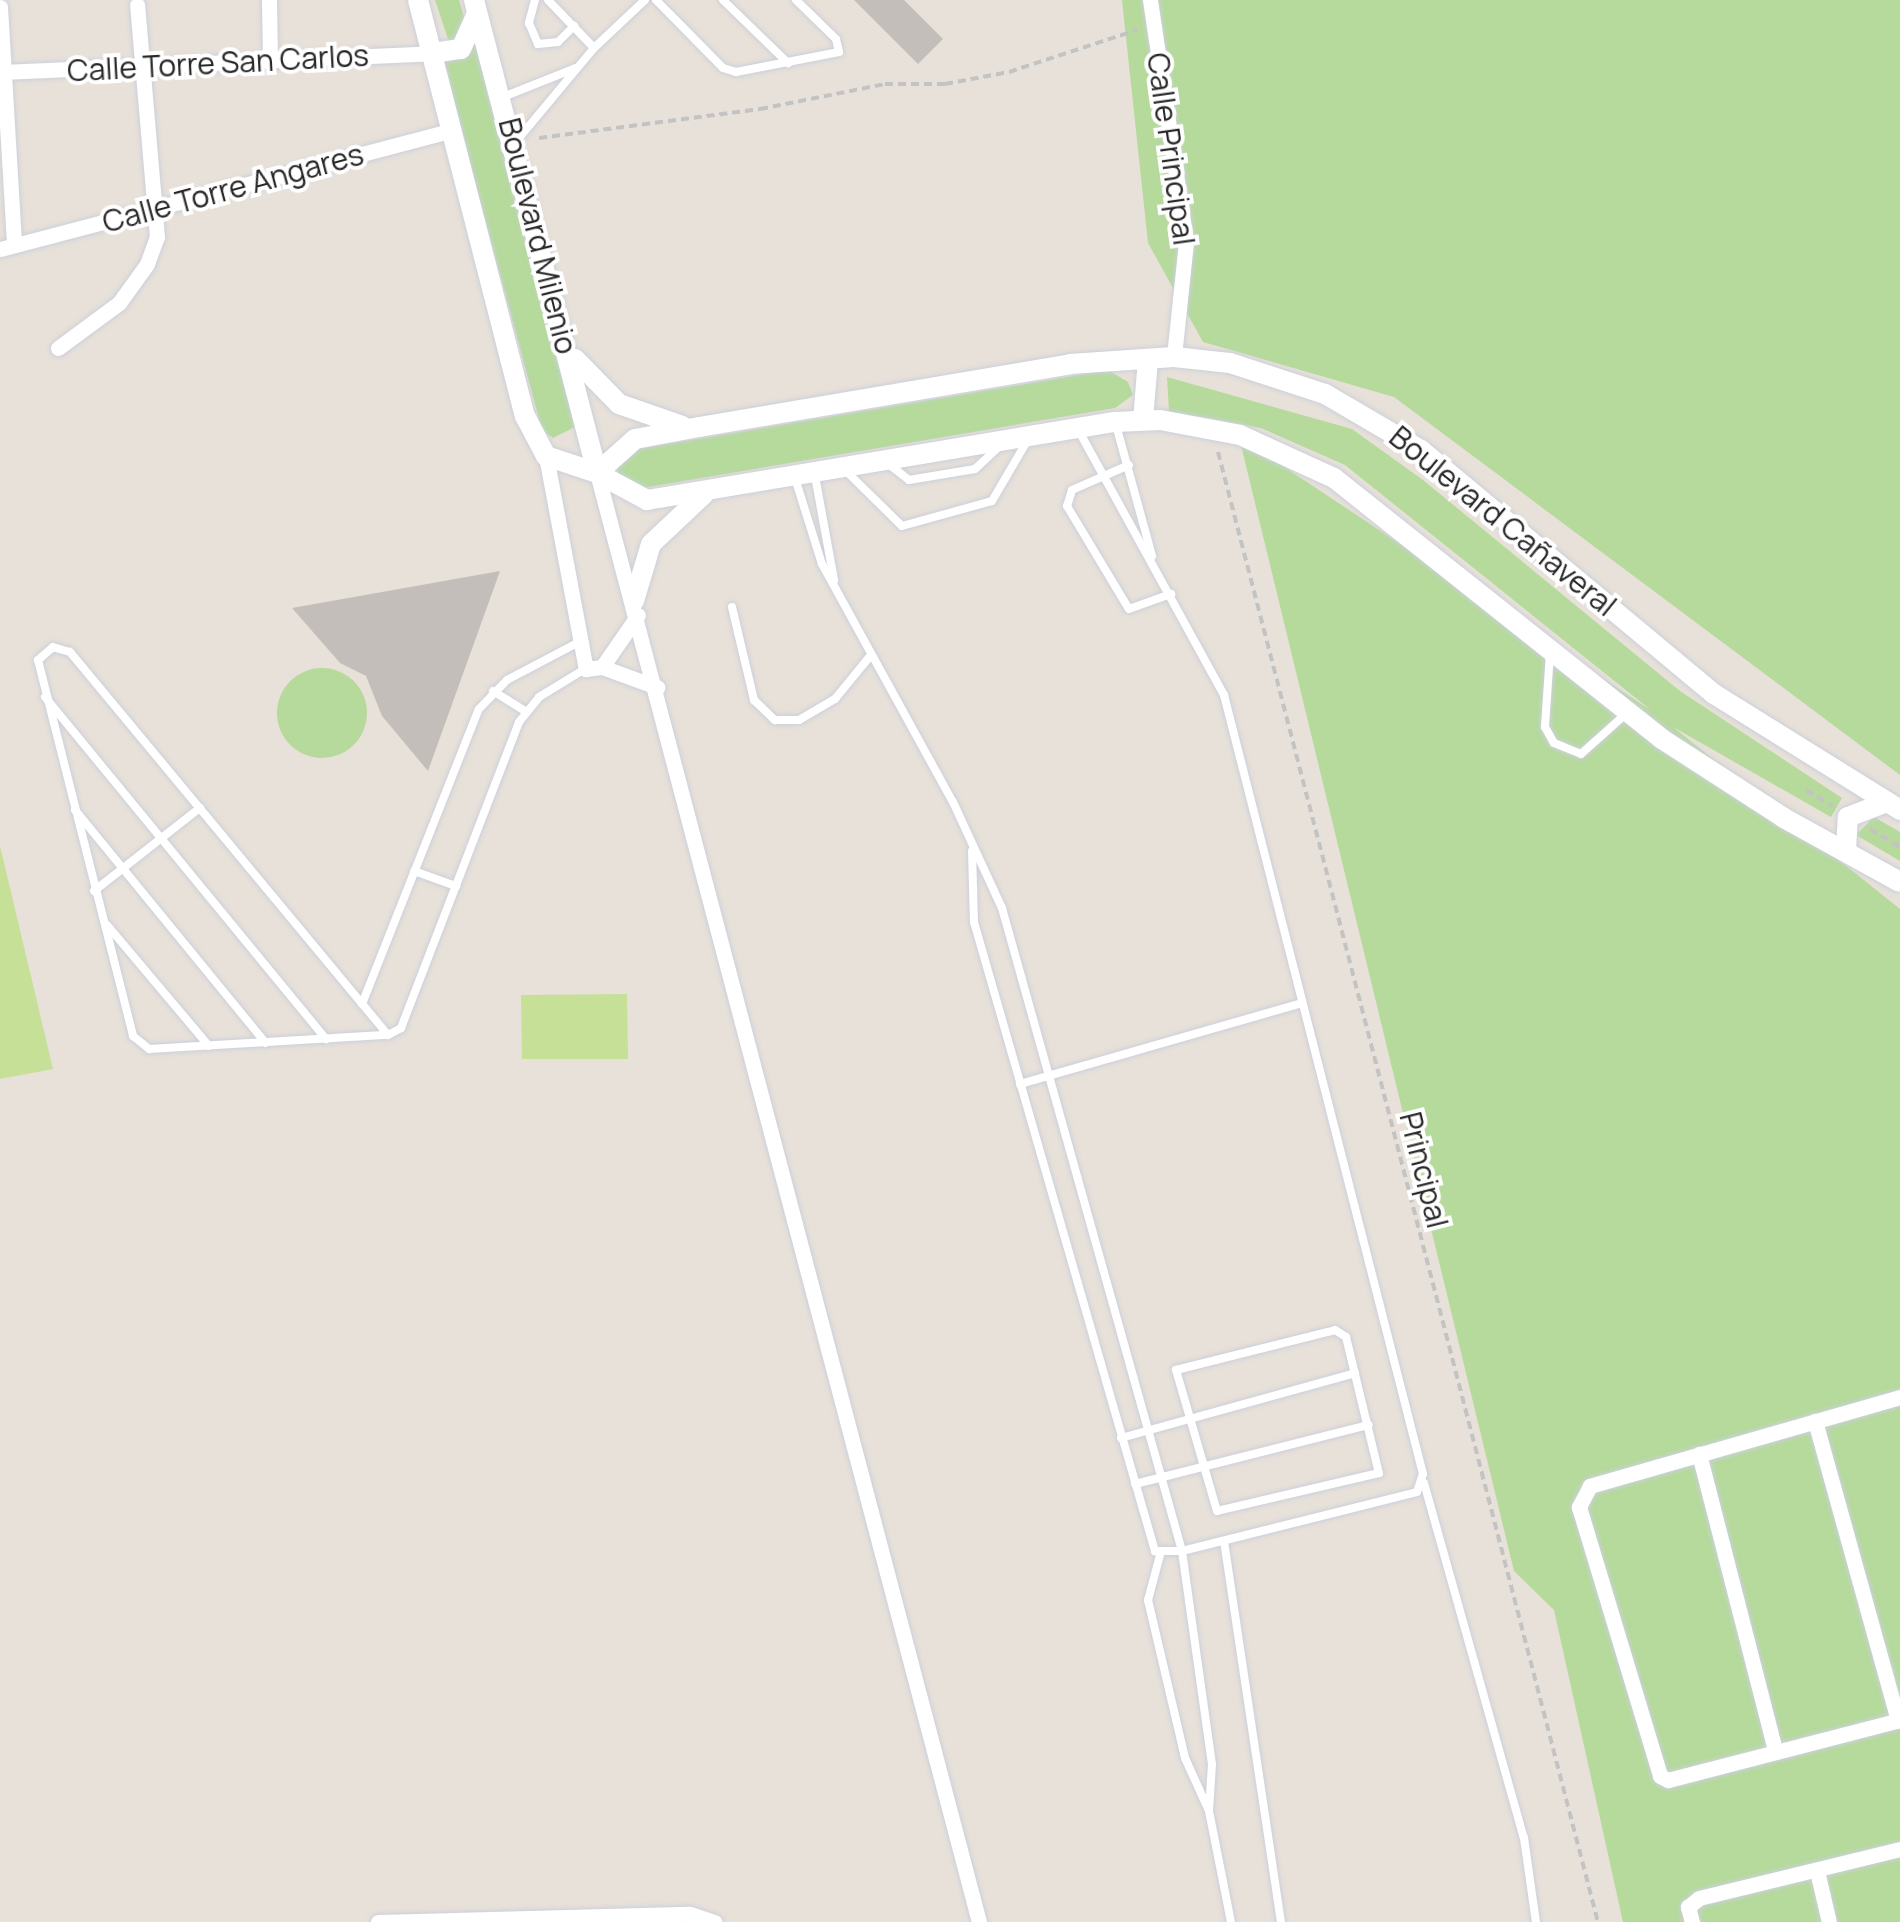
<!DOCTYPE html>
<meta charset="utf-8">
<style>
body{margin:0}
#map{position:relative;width:1900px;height:1922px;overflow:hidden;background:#e8e1d9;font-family:Manrope,sans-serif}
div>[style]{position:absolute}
.green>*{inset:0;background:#b5da9b}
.round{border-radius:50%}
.pitch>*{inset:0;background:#c6e097}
.building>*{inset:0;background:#c3beb9}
.path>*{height:4px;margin-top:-2px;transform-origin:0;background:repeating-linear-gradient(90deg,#c3c3c3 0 8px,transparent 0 13px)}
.roads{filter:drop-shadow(0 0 2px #ccd0da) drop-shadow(0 0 2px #ccd0da)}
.lane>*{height:8px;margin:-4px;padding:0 4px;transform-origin:4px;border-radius:4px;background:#fff}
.street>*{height:15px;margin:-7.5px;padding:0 7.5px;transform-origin:7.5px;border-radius:7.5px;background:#fff}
.secondary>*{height:20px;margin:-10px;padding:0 10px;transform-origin:10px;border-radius:10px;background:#fff}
span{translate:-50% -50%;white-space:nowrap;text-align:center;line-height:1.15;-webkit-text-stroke:8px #fff;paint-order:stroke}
.street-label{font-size:30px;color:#272727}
</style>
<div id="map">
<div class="green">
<div style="clip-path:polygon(435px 0,459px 0,469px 35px,449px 42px)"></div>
<div style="clip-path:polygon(1122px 0,1900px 0,1900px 775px,1394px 397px,1203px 342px,1148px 243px)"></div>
<div style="clip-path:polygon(477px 40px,577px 426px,553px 438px,542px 430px,440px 52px,471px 51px)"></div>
<div style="clip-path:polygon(1108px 370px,1128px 382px,1133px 395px,1115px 408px,637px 489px,621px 482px,616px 466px,631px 450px)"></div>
<div style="clip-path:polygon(1167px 377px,1352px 429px,1423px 480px,1680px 691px,1842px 798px,1831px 817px,1673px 727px,1900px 909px,1900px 1922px,1623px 1922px,1554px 1610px,1514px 1571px,1239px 437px,1652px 711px,1345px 465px,1261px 428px,1169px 411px)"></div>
<div class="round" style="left:277px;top:668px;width:90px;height:90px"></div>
<div style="clip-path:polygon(1874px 817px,1900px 832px,1900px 861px,1856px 835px)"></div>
</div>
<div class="pitch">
<div style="clip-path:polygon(0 846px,53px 1069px,0 1079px)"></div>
<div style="clip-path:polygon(627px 994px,628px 1059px,522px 1059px,521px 995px)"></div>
</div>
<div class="building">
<div style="clip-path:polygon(854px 0,904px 0,943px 39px,918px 64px)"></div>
<div style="clip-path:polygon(500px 571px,428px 771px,382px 716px,366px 676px,340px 663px,292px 608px)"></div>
</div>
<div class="path">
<div style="left:539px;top:138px;width:223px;rotate:-7.5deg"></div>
<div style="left:760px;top:109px;width:127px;rotate:-11.3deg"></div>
<div style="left:885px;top:84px;width:60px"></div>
<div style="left:945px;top:84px;width:65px;rotate:-10.6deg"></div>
<div style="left:1009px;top:72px;width:135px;rotate:-18.2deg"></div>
<div style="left:1218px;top:452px;width:1518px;rotate:75.51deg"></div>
<div style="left:1806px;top:790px;width:31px;rotate:32deg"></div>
<div style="left:1870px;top:829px;width:35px;rotate:31deg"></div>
</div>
<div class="roads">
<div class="lane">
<div style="left:535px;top:0;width:24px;rotate:105deg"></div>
<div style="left:529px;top:23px;width:23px;rotate:67deg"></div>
<div style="left:538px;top:44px;width:20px;rotate:-6deg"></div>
<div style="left:558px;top:42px;width:23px;rotate:-45deg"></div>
<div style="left:548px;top:0;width:66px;rotate:46.2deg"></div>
<div style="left:656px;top:0;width:95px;rotate:45.4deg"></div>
<div style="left:723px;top:68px;width:14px;rotate:17deg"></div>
<div style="left:736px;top:72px;width:105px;rotate:-11deg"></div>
<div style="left:839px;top:52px;width:13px;rotate:-103deg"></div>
<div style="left:836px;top:39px;width:56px;rotate:-135.7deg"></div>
<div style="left:723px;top:0;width:91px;rotate:44.1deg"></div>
<div style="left:503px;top:97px;width:79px;rotate:-21.7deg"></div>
<div style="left:514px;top:144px;width:125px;rotate:-50.2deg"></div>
<div style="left:594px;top:48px;width:70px;rotate:-43.3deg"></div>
<div style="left:1116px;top:425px;width:136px;rotate:74.6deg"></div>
<div style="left:886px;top:462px;width:29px;rotate:38deg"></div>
<div style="left:909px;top:480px;width:67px;rotate:-9.5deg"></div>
<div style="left:975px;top:469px;width:34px;rotate:-43deg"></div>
<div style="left:1129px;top:465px;width:62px;rotate:156.3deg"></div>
<div style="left:1072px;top:490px;width:17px;rotate:107deg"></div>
<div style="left:1067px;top:506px;width:120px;rotate:59deg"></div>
<div style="left:1129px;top:609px;width:45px;rotate:-19.7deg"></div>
<div style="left:844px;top:469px;width:81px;rotate:44.5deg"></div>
<div style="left:902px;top:526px;width:93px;rotate:-15.5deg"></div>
<div style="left:992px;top:501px;width:69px;rotate:-59.7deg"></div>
<div style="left:815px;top:476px;width:106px;rotate:79.6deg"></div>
<div style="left:795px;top:478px;width:90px;rotate:72.6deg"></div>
<div style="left:822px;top:564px;width:272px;rotate:61.2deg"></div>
<div style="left:953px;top:802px;width:117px;rotate:65.2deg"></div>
<div style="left:1002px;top:908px;width:668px;rotate:74.36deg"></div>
<div style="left:1182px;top:1551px;width:215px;rotate:82deg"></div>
<div style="left:1212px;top:1764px;width:47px;rotate:93.7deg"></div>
<div style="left:732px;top:607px;width:96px;rotate:76.7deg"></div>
<div style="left:754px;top:700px;width:29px;rotate:44deg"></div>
<div style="left:775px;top:720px;width:24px"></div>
<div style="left:799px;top:720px;width:42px;rotate:-30.3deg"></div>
<div style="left:835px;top:699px;width:57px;rotate:-50.7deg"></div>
<div style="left:1550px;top:653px;width:74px;rotate:93.9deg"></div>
<div style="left:1545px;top:727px;width:18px;rotate:61deg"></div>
<div style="left:1554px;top:743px;width:29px;rotate:22deg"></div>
<div style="left:1581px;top:754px;width:63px;rotate:-41.8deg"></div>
<div style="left:493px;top:691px;width:38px;rotate:32deg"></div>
<div style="left:45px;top:697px;width:443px;rotate:50.6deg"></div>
<div style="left:75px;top:810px;width:301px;rotate:50.7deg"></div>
<div style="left:972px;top:851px;width:71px;rotate:88.4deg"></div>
<div style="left:974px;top:922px;width:655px;rotate:73.95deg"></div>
<div style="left:1155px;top:1551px;width:27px"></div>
<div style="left:1182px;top:1551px;width:242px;rotate:-14.1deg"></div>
<div style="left:1417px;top:1492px;width:19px;rotate:-72deg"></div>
<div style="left:1423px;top:1474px;width:804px;rotate:-104.33deg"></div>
<div style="left:1224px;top:695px;width:303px;rotate:-118.8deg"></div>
<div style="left:414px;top:871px;width:45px;rotate:19.7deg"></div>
<div style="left:94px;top:891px;width:135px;rotate:-38.1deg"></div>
<div style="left:107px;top:925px;width:158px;rotate:49.9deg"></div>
<div style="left:362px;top:1004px;width:317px;rotate:-68.4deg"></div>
<div style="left:479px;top:709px;width:40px;rotate:-46deg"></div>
<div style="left:507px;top:680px;width:81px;rotate:-27.8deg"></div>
<div style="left:388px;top:1035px;width:498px;rotate:-129.7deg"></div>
<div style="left:70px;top:652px;width:18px;rotate:-164deg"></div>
<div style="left:53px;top:647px;width:20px;rotate:139deg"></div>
<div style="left:38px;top:660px;width:388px;rotate:75.8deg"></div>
<div style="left:133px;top:1036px;width:21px;rotate:39deg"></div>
<div style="left:149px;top:1049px;width:239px;rotate:-3.4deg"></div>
<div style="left:388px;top:1035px;width:15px;rotate:-28deg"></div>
<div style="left:401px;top:1028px;width:328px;rotate:-68.9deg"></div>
<div style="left:519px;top:722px;width:32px;rotate:-51deg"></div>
<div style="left:539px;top:697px;width:54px;rotate:-31.3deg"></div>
<div style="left:1020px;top:1084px;width:290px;rotate:-16deg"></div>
<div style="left:1335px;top:1330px;width:13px;rotate:32deg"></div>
<div style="left:1346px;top:1337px;width:140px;rotate:76.4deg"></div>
<div style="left:1379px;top:1473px;width:166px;rotate:166.8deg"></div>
<div style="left:1217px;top:1511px;width:147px;rotate:-106.2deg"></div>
<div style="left:1176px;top:1370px;width:164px;rotate:-14.1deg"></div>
<div style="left:1121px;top:1438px;width:243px;rotate:-15.5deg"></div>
<div style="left:1424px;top:1483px;width:369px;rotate:74.3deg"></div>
<div style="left:1524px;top:1838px;width:85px;rotate:81.9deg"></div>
<div style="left:1135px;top:1484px;width:241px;rotate:-14.2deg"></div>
<div style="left:1224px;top:1541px;width:385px;rotate:81.5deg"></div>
<div style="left:1160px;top:1555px;width:47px;rotate:104.9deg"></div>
<div style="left:1148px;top:1600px;width:162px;rotate:76.8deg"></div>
<div style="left:1185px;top:1758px;width:58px;rotate:65.6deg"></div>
<div style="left:1209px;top:1811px;width:113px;rotate:78.8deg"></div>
</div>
<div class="street">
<div style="left:269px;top:0;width:60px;rotate:89deg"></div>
<div style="left:1150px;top:0;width:245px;rotate:81.5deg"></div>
<div style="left:1186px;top:242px;width:116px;rotate:96deg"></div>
<div style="left:0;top:7px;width:238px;rotate:86.6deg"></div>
<div style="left:3px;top:72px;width:429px;rotate:-2.5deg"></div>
<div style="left:0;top:249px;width:466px;rotate:-14.7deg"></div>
<div style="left:58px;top:348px;width:76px;rotate:-36.4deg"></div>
<div style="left:119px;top:303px;width:48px;rotate:-54.3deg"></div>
<div style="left:147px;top:264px;width:29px;rotate:-70deg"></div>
<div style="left:157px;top:237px;width:233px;rotate:-94.9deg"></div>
<div style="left:546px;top:456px;width:217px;rotate:79.4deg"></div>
<div style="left:586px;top:669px;width:16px;rotate:-7deg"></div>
<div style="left:602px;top:667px;width:59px;rotate:20deg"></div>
<div style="left:597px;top:473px;width:1499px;rotate:75.23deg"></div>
<div style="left:602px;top:667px;width:63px;rotate:-55.3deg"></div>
<div style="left:1900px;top:1397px;width:323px;rotate:164deg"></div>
<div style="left:1590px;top:1486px;width:24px;rotate:118deg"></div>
<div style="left:1579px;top:1507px;width:281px;rotate:73.2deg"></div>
<div style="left:1660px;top:1776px;width:9px;rotate:27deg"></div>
<div style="left:1668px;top:1780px;width:240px;rotate:-14.5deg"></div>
<div style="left:1815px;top:1421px;width:311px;rotate:74.5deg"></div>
<div style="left:1699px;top:1454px;width:307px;rotate:75.6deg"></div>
<div style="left:1817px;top:1871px;width:52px;rotate:76.8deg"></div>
<div style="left:378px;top:1922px;width:312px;rotate:-1.5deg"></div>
<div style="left:690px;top:1914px;width:26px;rotate:18deg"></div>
<div style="left:1692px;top:1922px;width:16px;rotate:-105deg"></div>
<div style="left:1688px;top:1907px;width:14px;rotate:-39deg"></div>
<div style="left:1699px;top:1898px;width:207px;rotate:-13.7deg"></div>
</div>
<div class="secondary">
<div style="left:418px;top:0;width:430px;rotate:75.6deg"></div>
<div style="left:525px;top:416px;width:45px;rotate:62.3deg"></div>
<div style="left:546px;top:456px;width:54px;rotate:18.4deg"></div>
<div style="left:597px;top:473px;width:57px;rotate:28.4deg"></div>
<div style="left:647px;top:500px;width:474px;rotate:-9.5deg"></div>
<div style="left:1115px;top:422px;width:45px;rotate:-2.5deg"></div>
<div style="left:1160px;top:420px;width:81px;rotate:10.6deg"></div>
<div style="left:1240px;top:435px;width:103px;rotate:24.6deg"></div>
<div style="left:1334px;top:478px;width:419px;rotate:38.5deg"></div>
<div style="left:1662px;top:739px;width:145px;rotate:32.9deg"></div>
<div style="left:1784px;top:818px;width:132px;rotate:28.9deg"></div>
<div style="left:474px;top:0;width:489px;rotate:75.4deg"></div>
<div style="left:432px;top:53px;width:29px;rotate:-8deg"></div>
<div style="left:461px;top:49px;width:37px;rotate:-66deg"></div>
<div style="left:575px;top:359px;width:63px;rotate:45.6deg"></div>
<div style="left:619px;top:404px;width:67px;rotate:19.2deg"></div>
<div style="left:1143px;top:420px;width:61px;rotate:-85.3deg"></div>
<div style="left:597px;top:473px;width:51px;rotate:-41.8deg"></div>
<div style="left:635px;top:439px;width:65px;rotate:-10.6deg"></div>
<div style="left:699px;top:427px;width:376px;rotate:-9.6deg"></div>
<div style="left:1070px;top:364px;width:104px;rotate:-3.9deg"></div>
<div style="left:1174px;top:357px;width:56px;rotate:6.1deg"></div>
<div style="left:1230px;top:363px;width:100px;rotate:18.1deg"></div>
<div style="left:1325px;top:394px;width:111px;rotate:30.3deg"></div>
<div style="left:1421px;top:450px;width:381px;rotate:39.8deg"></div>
<div style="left:1714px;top:694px;width:219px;rotate:31.9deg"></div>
<div style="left:634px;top:601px;width:59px;rotate:-73.4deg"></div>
<div style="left:651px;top:544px;width:73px;rotate:-43.3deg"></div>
<div style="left:1846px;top:851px;width:34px;rotate:-87deg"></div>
<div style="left:1848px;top:817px;width:42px;rotate:-21deg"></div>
</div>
</div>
<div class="street-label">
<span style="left:218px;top:63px;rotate:-3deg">Calle Torre San Carlos</span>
<span style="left:1171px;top:149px;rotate:82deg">Calle Principal</span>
<span style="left:233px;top:188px;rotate:-15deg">Calle Torre Angares</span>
<span style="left:538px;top:236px;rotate:76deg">Boulevard Milenio</span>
<span style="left:1503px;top:521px;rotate:39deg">Boulevard Cañaveral</span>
<span style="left:1424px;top:1170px;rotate:76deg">Principal</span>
</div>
</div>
